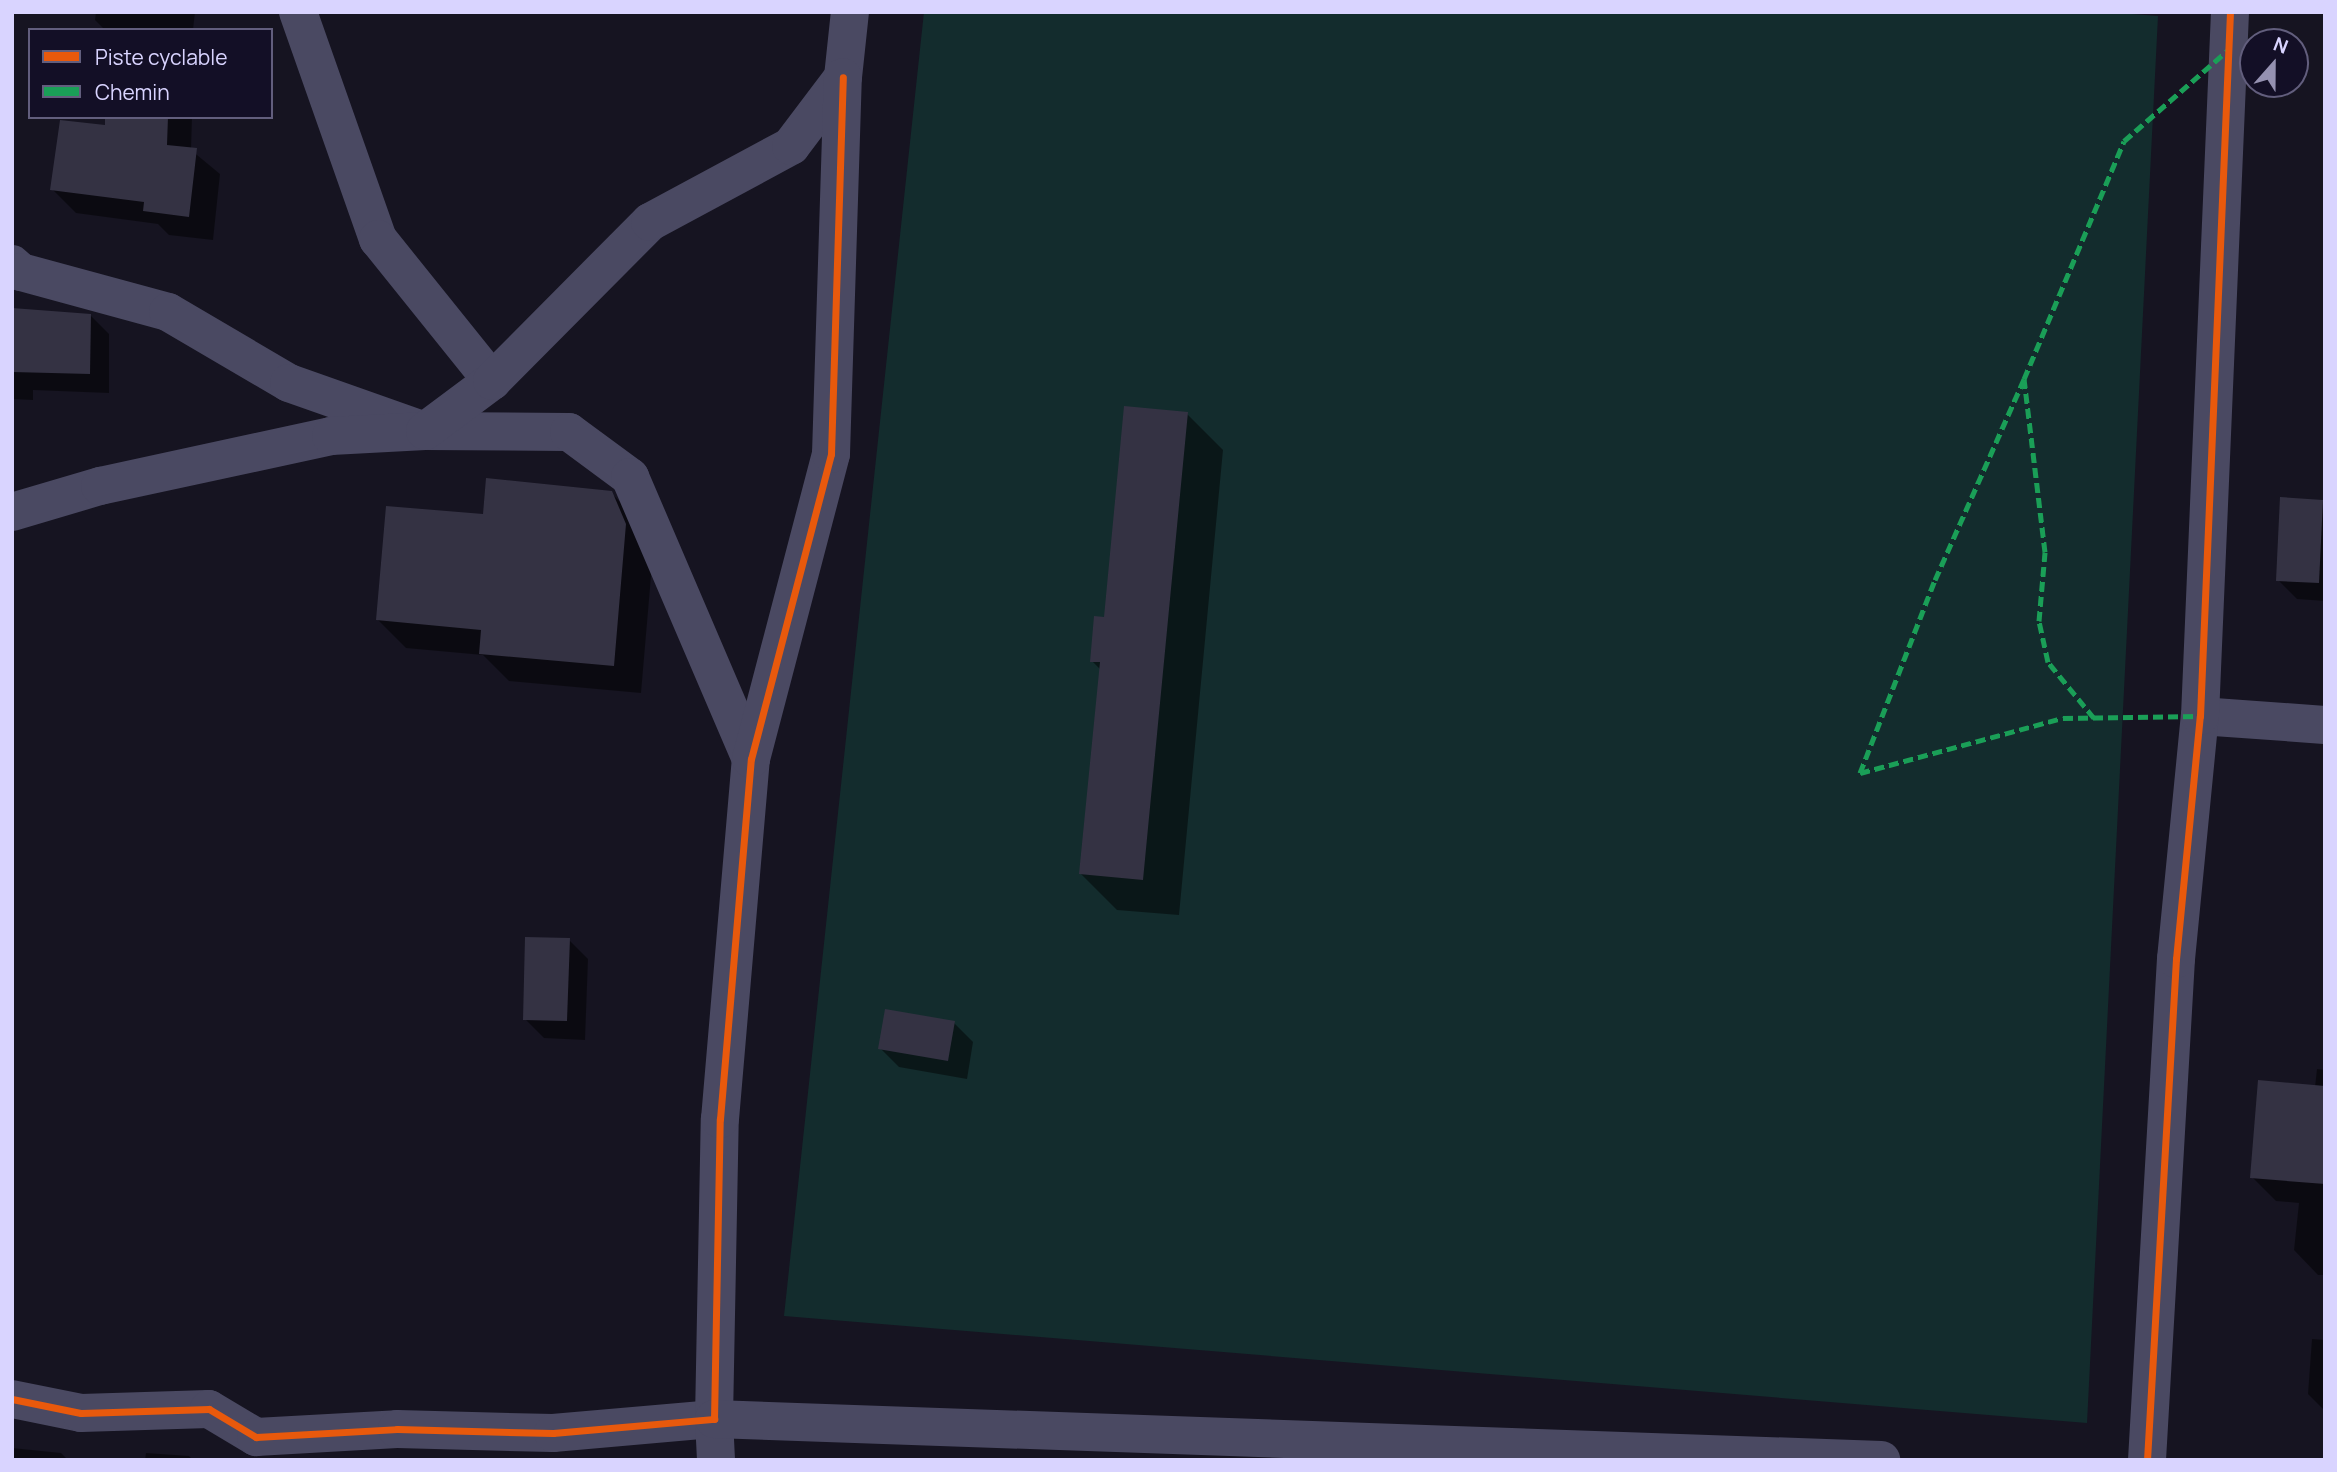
<!DOCTYPE html>
<style>
body{margin:0}
#map{position:relative;width:2337px;height:1472px;overflow:hidden;background:#161421;font-family:Manrope,sans-serif}
div>[style]{position:absolute}
.green>*{inset:0;background:#132c2d}
.shadow>*{inset:0;background:#0007}
.building>*{inset:0;background:#343243}
.minor>*{height:38px;margin:-19px;padding:0 19px;transform-origin:19px;border-radius:19px;background:#4a4962}
.quiet>*{height:5px;margin-top:-2.5px;transform-origin:0;background:repeating-linear-gradient(90deg,#1a9f57 0 10px,transparent 0 15px)}
.cycleway>*{height:7px;margin:-3.5px;padding:0 3.5px;transform-origin:3.5px;border-radius:3.5px;background:#e8590c}
span{translate:-50% -50%;white-space:nowrap;text-align:center;line-height:1.15;-webkit-text-stroke:5px #130f26;paint-order:stroke}
.frame{position:absolute;inset:0;border:14px solid #d9d4ff;pointer-events:none}
.legend{position:absolute;left:28px;top:28px;width:245px;height:91px;box-sizing:border-box;background:#130f26;border:2px solid #625e7d;margin:0;padding:9px 12px;list-style:none;font-size:21px;color:#d9d4ff}
.legend li{display:flex;align-items:center;gap:14px;height:35px}
.legend b{width:35px;border:2px solid #625e7d}
.north{position:absolute;left:2239px;top:28px;width:70px;height:70px;box-sizing:border-box;background:#130f26;border:2px solid #625e7d;border-radius:50%;rotate:21deg;font-size:19px;font-weight:700;line-height:28px;text-align:center;color:#d9d4ff}
.north::after{content:'';display:block;margin:auto;width:24px;height:32px;background:#9591b1;clip-path:polygon(50% 0,100% 100%,50% 72%,0 100%)}
</style>
<div id="map">
<div class="green">
<div style="clip-path:polygon(924px 12px,2107px 12px,2158px 16px,2087px 1423px,784px 1316px)"></div>
</div>
<div class="shadow">
<div style="clip-path:polygon(96px 12px,195px 12px,193px 30px,105px 30px,95px 20px)"></div>
<div style="clip-path:polygon(107px 117px,192px 117px,191px 150px,220px 174px,213px 240px,169px 235px,158px 224px,76px 213px,52px 189px,107px 127px)"></div>
<div style="clip-path:polygon(12px 310px,90px 315px,109px 334px,109px 393px,33px 390px,33px 400px,12px 399px)"></div>
<div style="clip-path:polygon(1187px 414px,1223px 450px,1179px 915px,1117px 910px,1081px 874px,1101px 670px,1092px 661px)"></div>
<div style="clip-path:polygon(611px 493px,640px 521px,653px 553px,641px 693px,509px 681px,483px 655px,406px 648px,378px 620px)"></div>
<div style="clip-path:polygon(2323px 501px,2325px 601px,2297px 599px,2278px 580px)"></div>
<div style="clip-path:polygon(569px 940px,588px 959px,585px 1040px,544px 1038px,525px 1019px)"></div>
<div style="clip-path:polygon(954px 1023px,973px 1042px,967px 1079px,899px 1067px,880px 1048px)"></div>
<div style="clip-path:polygon(2317px 1069px,2325px 1070px,2325px 1275px,2318px 1275px,2294px 1250px,2299px 1203px,2276px 1201px,2252px 1177px,2315px 1087px)"></div>
<div style="clip-path:polygon(2312px 1339px,2325px 1340px,2325px 1411px,2308px 1394px)"></div>
<div style="clip-path:polygon(12px 1448px,61px 1453px,68px 1460px,12px 1460px)"></div>
<div style="clip-path:polygon(146px 1453px,189px 1456px,193px 1460px,145px 1460px)"></div>
</div>
<div class="building">
<div style="clip-path:polygon(105px 117px,168px 117px,167px 145px,197px 148px,189px 217px,143px 211px,144px 202px,50px 190px,60px 120px,105px 125px)"></div>
<div style="clip-path:polygon(12px 308px,91px 314px,90px 374px,12px 372px)"></div>
<div style="clip-path:polygon(1124px 406px,1188px 412px,1143px 880px,1079px 874px,1100px 662px,1090px 662px,1094px 616px,1104px 617px)"></div>
<div style="clip-path:polygon(486px 478px,612px 491px,626px 524px,614px 666px,479px 654px,481px 630px,376px 620px,386px 506px,483px 514px)"></div>
<div style="clip-path:polygon(2280px 497px,2323px 500px,2319px 583px,2276px 581px)"></div>
<div style="clip-path:polygon(525px 937px,570px 938px,567px 1021px,523px 1020px)"></div>
<div style="clip-path:polygon(885px 1009px,955px 1021px,948px 1061px,878px 1049px)"></div>
<div style="clip-path:polygon(2258px 1080px,2325px 1086px,2325px 1184px,2250px 1178px)"></div>
</div>
<div class="minor">
<div style="left:298px;top:12px;width:241px;rotate:70.6deg"></div>
<div style="left:378px;top:239px;width:182px;rotate:51.2deg"></div>
<div style="left:12px;top:264px;width:12px;rotate:42deg"></div>
<div style="left:21px;top:272px;width:152px;rotate:15.2deg"></div>
<div style="left:168px;top:312px;width:140px;rotate:30.4deg"></div>
<div style="left:289px;top:383px;width:144px;rotate:19.4deg"></div>
<div style="left:425px;top:431px;width:144px;rotate:0.4deg"></div>
<div style="left:569px;top:432px;width:76px;rotate:36.4deg"></div>
<div style="left:630px;top:477px;width:307px;rotate:66.8deg"></div>
<div style="left:12px;top:512px;width:92px;rotate:-16.5deg"></div>
<div style="left:100px;top:486px;width:236px;rotate:-12.2deg"></div>
<div style="left:331px;top:436px;width:94px;rotate:-3deg"></div>
<div style="left:425px;top:431px;width:84px;rotate:-36.7deg"></div>
<div style="left:492px;top:381px;width:224px;rotate:-45.2deg"></div>
<div style="left:650px;top:222px;width:160px;rotate:-28.3deg"></div>
<div style="left:791px;top:146px;width:86px;rotate:-53deg"></div>
<div style="left:843px;top:77px;width:65px;rotate:-83.9deg"></div>
<div style="left:2200px;top:716px;width:125px;rotate:4.1deg"></div>
<div style="left:12px;top:1399px;width:70px;rotate:11.5deg"></div>
<div style="left:81px;top:1413px;width:128px;rotate:-1.8deg"></div>
<div style="left:209px;top:1409px;width:55px;rotate:30.8deg"></div>
<div style="left:256px;top:1437px;width:141px;rotate:-3.2deg"></div>
<div style="left:397px;top:1429px;width:156px;rotate:1.5deg"></div>
<div style="left:553px;top:1433px;width:162px;rotate:-5deg"></div>
<div style="left:714px;top:1419px;width:300px;rotate:-88.9deg"></div>
<div style="left:720px;top:1119px;width:361px;rotate:-85.1deg"></div>
<div style="left:751px;top:759px;width:315px;rotate:-75.3deg"></div>
<div style="left:831px;top:454px;width:377px;rotate:-88.2deg"></div>
<div style="left:716px;top:1460px;width:41px;rotate:-92.8deg"></div>
<div style="left:714px;top:1419px;width:1168px;rotate:2.01deg"></div>
<div style="left:2147px;top:1460px;width:502px;rotate:-86.69deg"></div>
<div style="left:2176px;top:959px;width:244px;rotate:-84.4deg"></div>
<div style="left:2200px;top:716px;width:705px;rotate:-87.56deg"></div>
</div>
<div class="quiet">
<div style="left:2094px;top:718px;width:72px;rotate:-129.4deg"></div>
<div style="left:2048px;top:662px;width:42px;rotate:-102.4deg"></div>
<div style="left:2039px;top:621px;width:69px;rotate:-85deg"></div>
<div style="left:2045px;top:552px;width:174px;rotate:-96.9deg"></div>
<div style="left:2024px;top:379px;width:258px;rotate:-67.2deg"></div>
<div style="left:2124px;top:141px;width:140px;rotate:-41.2deg"></div>
<div style="left:1860px;top:773px;width:207px;rotate:-68.8deg"></div>
<div style="left:1935px;top:580px;width:220px;rotate:-66.1deg"></div>
<div style="left:1860px;top:773px;width:210px;rotate:-15.2deg"></div>
<div style="left:2063px;top:718px;width:137px;rotate:-0.8deg"></div>
</div>
<div class="cycleway">
<div style="left:12px;top:1399px;width:70px;rotate:11.5deg"></div>
<div style="left:81px;top:1413px;width:128px;rotate:-1.8deg"></div>
<div style="left:209px;top:1409px;width:55px;rotate:30.8deg"></div>
<div style="left:256px;top:1437px;width:141px;rotate:-3.2deg"></div>
<div style="left:397px;top:1429px;width:156px;rotate:1.5deg"></div>
<div style="left:553px;top:1433px;width:162px;rotate:-5deg"></div>
<div style="left:714px;top:1419px;width:300px;rotate:-88.9deg"></div>
<div style="left:720px;top:1119px;width:361px;rotate:-85.1deg"></div>
<div style="left:751px;top:759px;width:315px;rotate:-75.3deg"></div>
<div style="left:831px;top:454px;width:377px;rotate:-88.2deg"></div>
<div style="left:2147px;top:1460px;width:502px;rotate:-86.69deg"></div>
<div style="left:2176px;top:959px;width:244px;rotate:-84.4deg"></div>
<div style="left:2200px;top:716px;width:705px;rotate:-87.56deg"></div>
</div>
<div class="frame"></div>
<ul class="legend">
<li><b style="height:9px;background:#e8590c"></b>Piste cyclable</li>
<li><b style="height:9px;background:#1a9f57"></b>Chemin</li>
</ul>
<div class="north">N</div>
</div>
